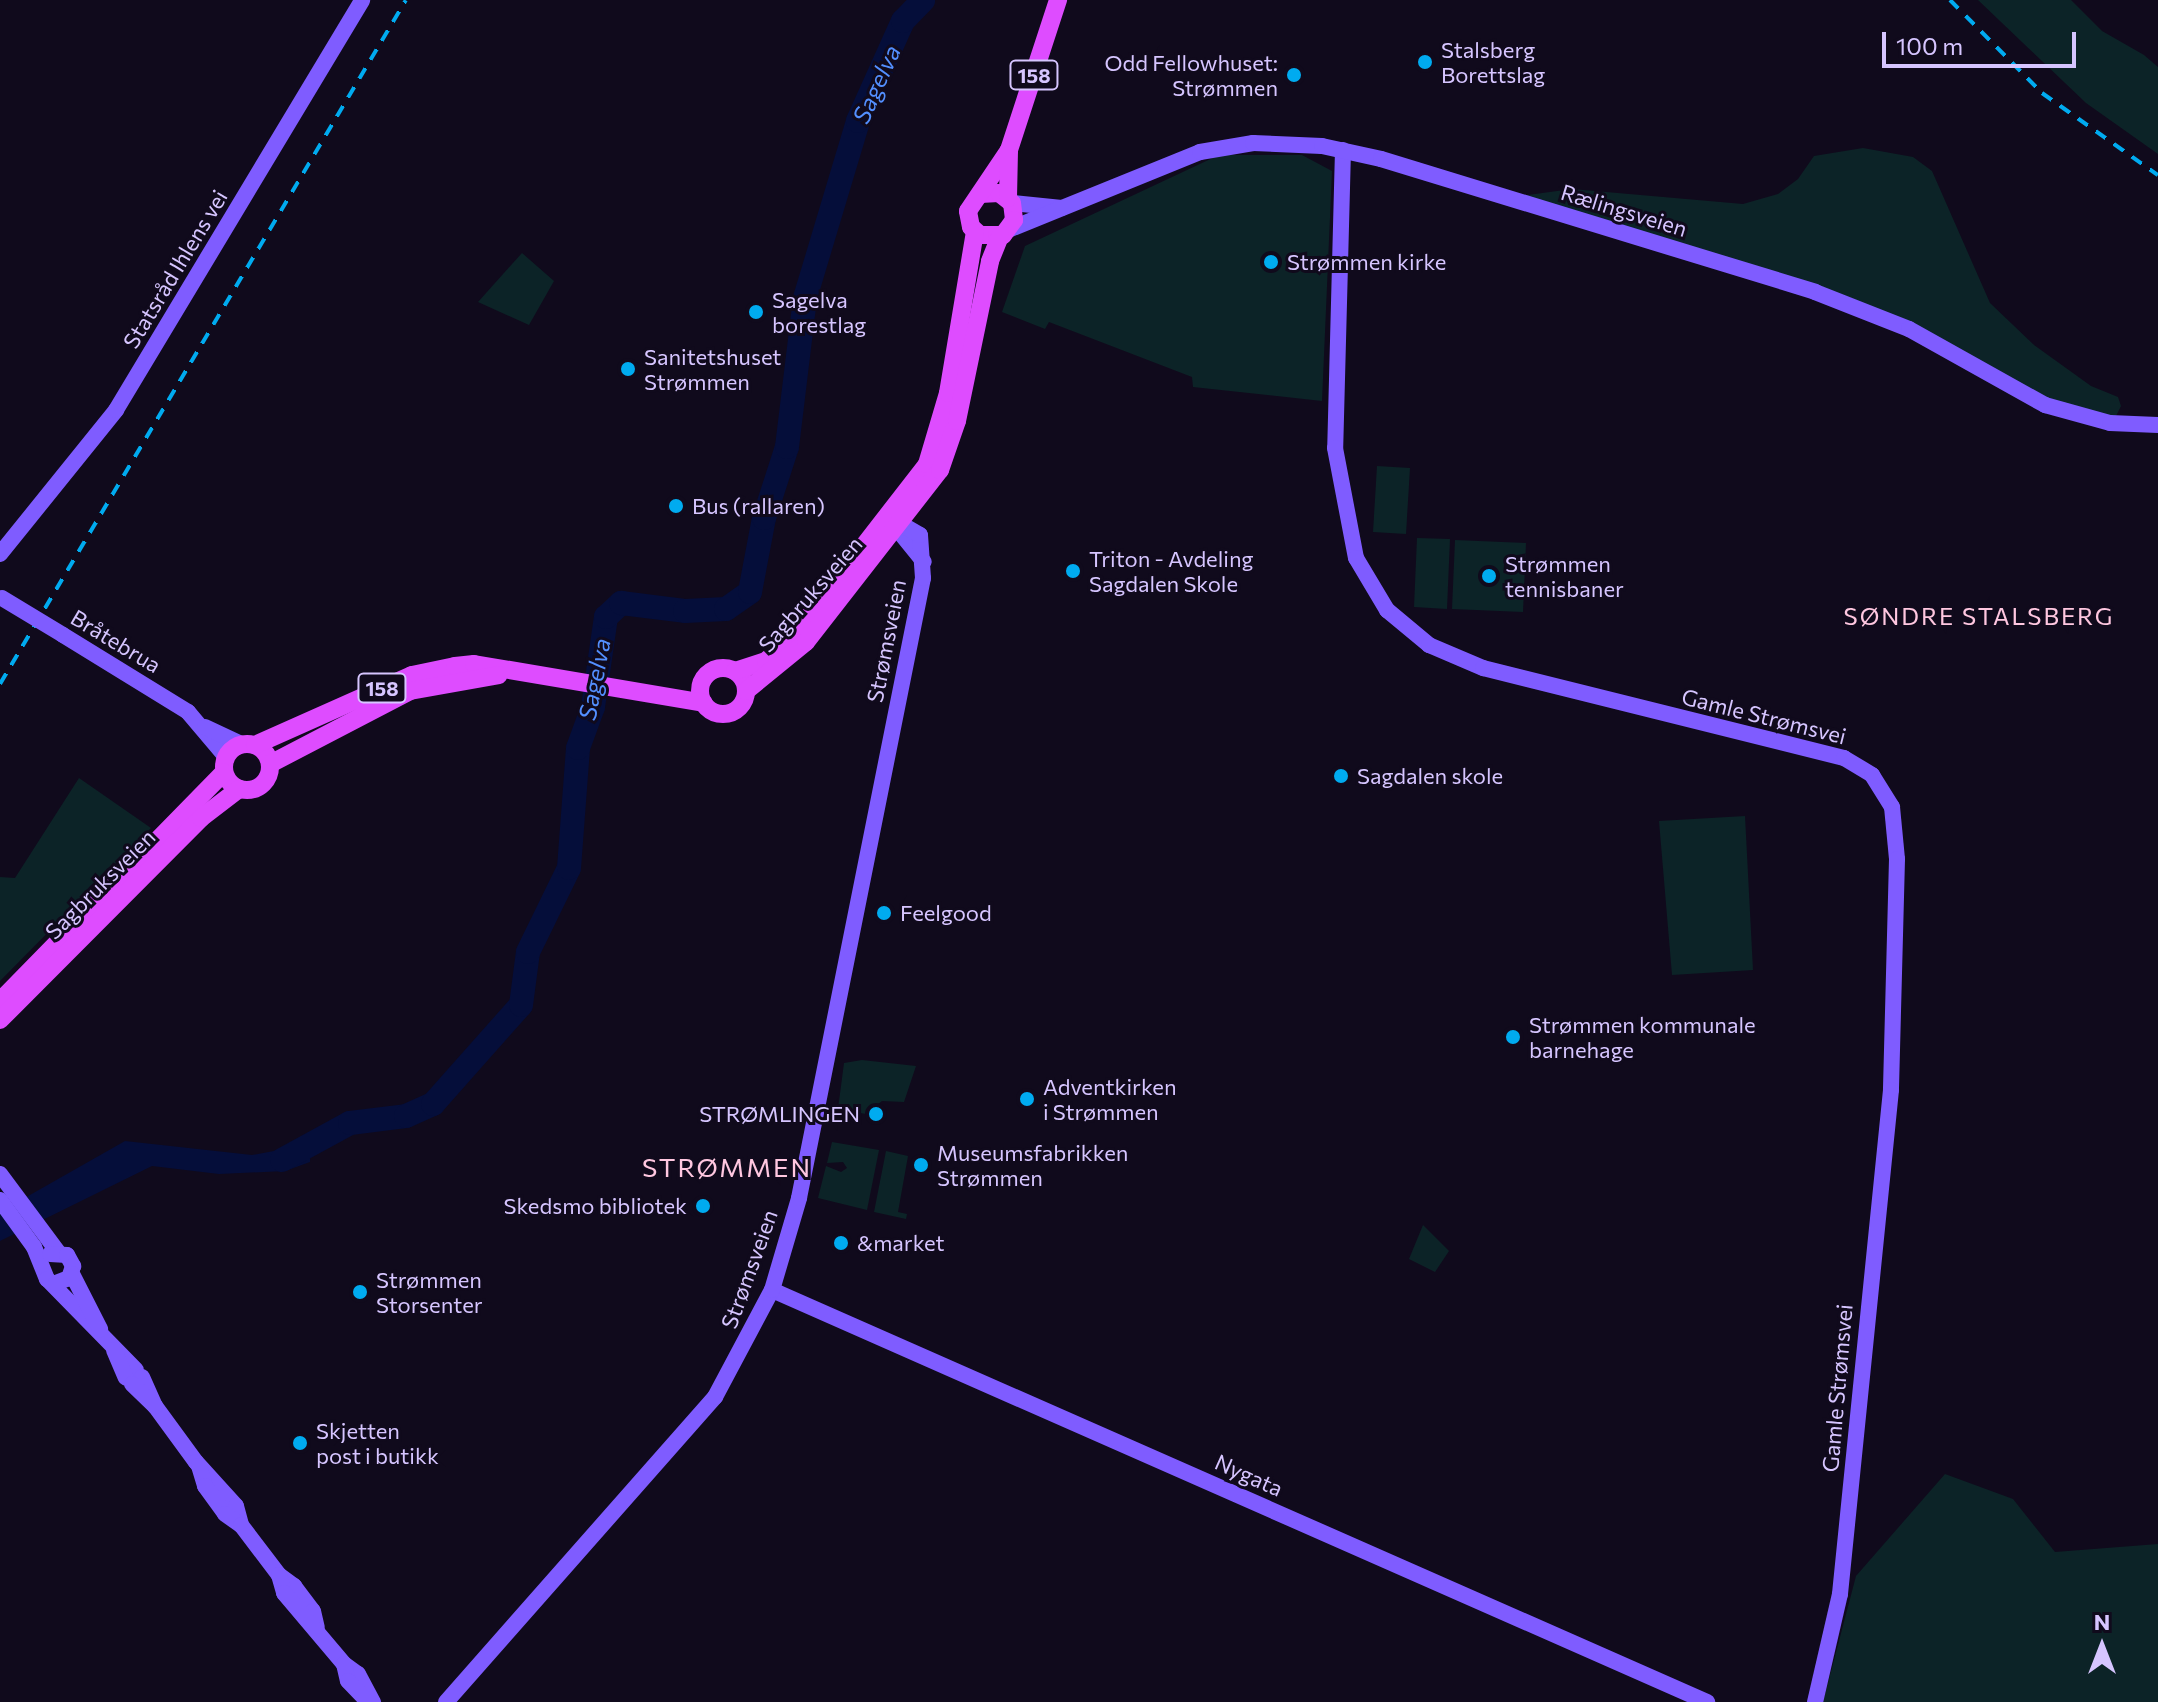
<!DOCTYPE html>
<meta charset="utf-8">
<style>
body{margin:0}
#map{position:relative;width:2158px;height:1702px;overflow:hidden;background:#100a1c;font-family:Commissioner,sans-serif}
div>[style]{position:absolute}
.green>*{inset:0;background:#0c2327}
.water>*{inset:0;background:#050e3a}
.river>*{height:24px;margin:-12px;padding:0 12px;transform-origin:12px;border-radius:12px;background:#050e3a}
.secondary>*{height:16px;margin:-8px;padding:0 8px;transform-origin:8px;border-radius:8px;background:#7f5cff}
.primary>*{height:18px;margin:-9px;padding:0 9px;transform-origin:9px;border-radius:9px;background:#de4cff}
.primary>.ring{margin:-9px;padding:0;box-sizing:content-box;background:none;border:18px solid #de4cff;border-radius:50%}
.rail>*{height:4px;margin-top:-2px;transform-origin:0;background:repeating-linear-gradient(90deg,#00abf0 0 12px,transparent 0 22px)}
.secondary-bridge>*{height:16px;margin:-8px;padding:0 8px;transform-origin:8px;border-radius:8px;background:#7f5cff}
.dots>*{width:22px;height:22px;translate:-50% -50%;box-sizing:border-box;border:4px solid #100a1c;border-radius:50%}
span{translate:-50% -50%;white-space:nowrap;text-align:center;line-height:1.15;-webkit-text-stroke:6px #100a1c;paint-order:stroke}
.shield-label span{padding:2px 6px;background:#100a1c;border:2px solid;border-radius:6px;-webkit-text-stroke-width:0}
.shield-label{font-size:20px;color:#d6c5ff;font-weight:700}
.poi-label{font-size:22px;color:#d6c5ff}
.left{translate:0 -50%;text-align:left}
.right{translate:-100% -50%;text-align:right}
.street-label{font-size:22px;color:#d6c5ff}
.water-label{font-size:24px;color:#538fff;font-style:italic}
.neighbourhood-label{font-size:24px;color:#ffc7e0;letter-spacing:2px}
.quarter-label{font-size:26px;color:#ffc7e0;letter-spacing:2px}
.north{position:absolute;left:2062px;top:1606px;width:80px;height:80px;-webkit-text-stroke:6px #100a1c;paint-order:stroke;rotate:0deg;font-size:22px;font-weight:700;line-height:32px;text-align:center;color:#d6c5ff}
.north::after{content:'';display:block;margin:auto;width:28px;height:36px;background:#d6c5ff;clip-path:polygon(50% 0,100% 100%,50% 72%,0 100%)}
.scale{position:absolute;left:1882px;top:32px;width:194px;height:36px;box-sizing:border-box;border:4px solid #d6c5ff;border-top:0;padding-left:10px;font-size:24px;line-height:28px;white-space:nowrap;color:#d6c5ff;-webkit-text-stroke:6px #100a1c;paint-order:stroke}
</style>
<div id="map">
<div class="green">
<div style="clip-path:polygon(1978px 0,2071px 0,2102px 31px,2144px 55px,2158px 67px,2158px 154px,2086px 103px)"></div>
<div style="clip-path:polygon(1863px 148px,1913px 157px,1932px 171px,1990px 303px,2034px 345px,2091px 386px,2118px 397px,2121px 406px,2115px 418px,2063px 410px,1937px 339px,1521px 196px,1572px 189px,1743px 204px,1778px 194px,1798px 179px,1814px 156px)"></div>
<div style="clip-path:polygon(1219px 155px,1302px 155px,1332px 171px,1322px 401px,1193px 387px,1192px 377px,1049px 322px,1045px 329px,1002px 312px,1025px 246px)"></div>
<div style="clip-path:polygon(522px 253px,554px 281px,529px 325px,478px 302px)"></div>
<div style="clip-path:polygon(1377px 466px,1410px 468px,1406px 534px,1373px 532px)"></div>
<div style="clip-path:polygon(1417px 538px,1450px 539px,1447px 609px,1414px 607px)"></div>
<div style="clip-path:polygon(1455px 540px,1526px 543px,1523px 612px,1452px 609px)"></div>
<div style="clip-path:polygon(79px 778px,151px 828px,0 981px,0 877px,15px 878px)"></div>
<div style="clip-path:polygon(1745px 816px,1753px 970px,1672px 975px,1659px 821px)"></div>
<div style="clip-path:polygon(862px 1060px,916px 1066px,904px 1102px,882px 1101px,866px 1114px,838px 1109px,844px 1063px)"></div>
<div style="clip-path:polygon(832px 1142px,879px 1150px,867px 1210px,818px 1198px,826px 1166px,841px 1172px,847px 1168px,843px 1162px,827px 1163px)"></div>
<div style="clip-path:polygon(886px 1151px,908px 1156px,898px 1212px,907px 1214px,906px 1219px,874px 1212px)"></div>
<div style="clip-path:polygon(1423px 1225px,1449px 1251px,1435px 1272px,1409px 1259px)"></div>
<div style="clip-path:polygon(1945px 1474px,2013px 1499px,2055px 1552px,2158px 1544px,2158px 1702px,1823px 1702px,1856px 1576px)"></div>
</div>
<div class="water">
<div style="clip-path:polygon(125px 1141px,252px 1155px,311px 1144px,310px 1162px,285px 1171px,219px 1174px,152px 1166px,0 1241px,0 1212px)"></div>
</div>
<div class="river">
<div style="left:282px;top:1160px;width:77px;rotate:-28.6deg"></div>
<div style="left:350px;top:1123px;width:56px;rotate:-7.1deg"></div>
<div style="left:406px;top:1116px;width:30px;rotate:-24deg"></div>
<div style="left:433px;top:1104px;width:132px;rotate:-48.4deg"></div>
<div style="left:521px;top:1005px;width:53px;rotate:-82.5deg"></div>
<div style="left:528px;top:952px;width:93px;rotate:-64deg"></div>
<div style="left:569px;top:868px;width:120px;rotate:-85.7deg"></div>
<div style="left:578px;top:748px;width:44px;rotate:-69.9deg"></div>
<div style="left:593px;top:707px;width:91px;rotate:-81.8deg"></div>
<div style="left:606px;top:617px;width:21px;rotate:-43deg"></div>
<div style="left:621px;top:603px;width:64px;rotate:7.1deg"></div>
<div style="left:685px;top:611px;width:41px;rotate:-2.8deg"></div>
<div style="left:726px;top:609px;width:29px;rotate:-35deg"></div>
<div style="left:750px;top:592px;width:75px;rotate:-79.3deg"></div>
<div style="left:764px;top:518px;width:75px;rotate:-72.1deg"></div>
<div style="left:787px;top:447px;width:150px;rotate:-83.1deg"></div>
<div style="left:805px;top:298px;width:185px;rotate:-73.3deg"></div>
<div style="left:858px;top:121px;width:110px;rotate:-65.8deg"></div>
<div style="left:903px;top:21px;width:29px;rotate:-46deg"></div>
</div>
<div class="secondary">
<div style="left:1343px;top:150px;width:298px;rotate:91.5deg"></div>
<div style="left:1335px;top:448px;width:112px;rotate:79.2deg"></div>
<div style="left:1356px;top:558px;width:61px;rotate:59.2deg"></div>
<div style="left:1387px;top:610px;width:55px;rotate:39.8deg"></div>
<div style="left:1429px;top:645px;width:59px;rotate:23.1deg"></div>
<div style="left:1483px;top:668px;width:372px;rotate:14deg"></div>
<div style="left:1844px;top:758px;width:33px;rotate:31deg"></div>
<div style="left:1872px;top:775px;width:38px;rotate:58deg"></div>
<div style="left:1892px;top:807px;width:52px;rotate:84.5deg"></div>
<div style="left:1897px;top:859px;width:231px;rotate:91.5deg"></div>
<div style="left:1891px;top:1090px;width:507px;rotate:95.78deg"></div>
<div style="left:1840px;top:1594px;width:111px;rotate:103deg"></div>
<div style="left:1012px;top:203px;width:50px;rotate:5.7deg"></div>
<div style="left:1008px;top:230px;width:207px;rotate:-22.1deg"></div>
<div style="left:1200px;top:152px;width:54px;rotate:-9.6deg"></div>
<div style="left:1253px;top:143px;width:69px;rotate:2.5deg"></div>
<div style="left:1322px;top:146px;width:60px;rotate:12.4deg"></div>
<div style="left:1381px;top:159px;width:454px;rotate:17deg"></div>
<div style="left:1815px;top:292px;width:101px;rotate:21.5deg"></div>
<div style="left:1909px;top:329px;width:156px;rotate:29.2deg"></div>
<div style="left:2045px;top:405px;width:67px;rotate:15.5deg"></div>
<div style="left:2110px;top:423px;width:48px;rotate:2.4deg"></div>
<div style="left:889px;top:519px;width:55px;rotate:50.9deg"></div>
<div style="left:0;top:554px;width:185px;rotate:-51.1deg"></div>
<div style="left:116px;top:410px;width:478px;rotate:-59deg"></div>
<div style="left:63px;top:635px;width:147px;rotate:31.6deg"></div>
<div style="left:188px;top:712px;width:59px;rotate:49.8deg"></div>
<div style="left:205px;top:727px;width:40px;rotate:25deg"></div>
<div style="left:0;top:1174px;width:97px;rotate:53.4deg"></div>
<div style="left:0;top:1200px;width:58px;rotate:54.1deg"></div>
<div style="left:34px;top:1247px;width:35px;rotate:68deg"></div>
<div style="left:47px;top:1279px;width:127px;rotate:45.6deg"></div>
<div style="left:50px;top:1254px;width:17px;rotate:3deg"></div>
<div style="left:67px;top:1255px;width:13px;rotate:61deg"></div>
<div style="left:73px;top:1266px;width:13px;rotate:108deg"></div>
<div style="left:69px;top:1278px;width:14px;rotate:159deg"></div>
<div style="left:72px;top:1274px;width:62px;rotate:63deg"></div>
<div style="left:772px;top:1290px;width:1022px;rotate:23.78deg"></div>
<div style="left:114px;top:1350px;width:30px;rotate:67deg"></div>
<div style="left:142px;top:1377px;width:32px;rotate:66deg"></div>
<div style="left:155px;top:1406px;width:69px;rotate:53.8deg"></div>
<div style="left:196px;top:1462px;width:59px;rotate:47.7deg"></div>
<div style="left:236px;top:1506px;width:20px;rotate:75deg"></div>
<div style="left:132px;top:1384px;width:32px;rotate:44deg"></div>
<div style="left:199px;top:1466px;width:21px;rotate:73deg"></div>
<div style="left:205px;top:1486px;width:34px;rotate:54deg"></div>
<div style="left:225px;top:1514px;width:19px;rotate:35deg"></div>
<div style="left:241px;top:1525px;width:63px;rotate:52.8deg"></div>
<div style="left:279px;top:1575px;width:19px;rotate:36deg"></div>
<div style="left:294px;top:1586px;width:31px;rotate:53deg"></div>
<div style="left:313px;top:1611px;width:17px;rotate:77deg"></div>
<div style="left:279px;top:1575px;width:19px;rotate:74deg"></div>
<div style="left:284px;top:1593px;width:93px;rotate:49.8deg"></div>
<div style="left:344px;top:1664px;width:17px;rotate:36deg"></div>
<div style="left:358px;top:1674px;width:32px;rotate:62deg"></div>
<div style="left:344px;top:1664px;width:17px;rotate:77deg"></div>
<div style="left:348px;top:1681px;width:29px;rotate:46deg"></div>
<div style="left:446px;top:1702px;width:407px;rotate:-48.6deg"></div>
<div style="left:715px;top:1397px;width:121px;rotate:-62deg"></div>
<div style="left:772px;top:1290px;width:96px;rotate:-73.6deg"></div>
<div style="left:799px;top:1198px;width:632px;rotate:-78.69deg"></div>
<div style="left:923px;top:578px;width:43px;rotate:-94deg"></div>
<div style="left:920px;top:535px;width:34px;rotate:-150deg"></div>
</div>
<div class="primary">
<div style="left:980px;top:194px;width:19px;rotate:-3deg"></div>
<div style="left:999px;top:193px;width:16px;rotate:38deg"></div>
<div style="left:1012px;top:203px;width:17px;rotate:83deg"></div>
<div style="left:1014px;top:220px;width:19px;rotate:126deg"></div>
<div style="left:1003px;top:235px;width:23px;rotate:180deg"></div>
<div style="left:980px;top:235px;width:12px;rotate:-138deg"></div>
<div style="left:971px;top:227px;width:16px;rotate:-101deg"></div>
<div style="left:968px;top:211px;width:73px;rotate:-56.1deg"></div>
<div style="left:1009px;top:150px;width:158px;rotate:-71.9deg"></div>
<div style="left:1008px;top:198px;width:48px;rotate:-88.8deg"></div>
<div class="ring" style="left:700px;top:668px;width:28px;height:28px"></div>
<div style="left:735px;top:671px;width:33px;rotate:-18deg"></div>
<div style="left:766px;top:661px;width:36px;rotate:-42deg"></div>
<div style="left:793px;top:637px;width:219px;rotate:-52.2deg"></div>
<div style="left:927px;top:464px;width:74px;rotate:-73.5deg"></div>
<div style="left:948px;top:393px;width:163px;rotate:-80.5deg"></div>
<div style="left:746px;top:691px;width:77px;rotate:-39.2deg"></div>
<div style="left:806px;top:642px;width:218px;rotate:-52.1deg"></div>
<div style="left:940px;top:470px;width:52px;rotate:-70.9deg"></div>
<div style="left:957px;top:421px;width:163px;rotate:-78.3deg"></div>
<div style="left:990px;top:261px;width:27px;rotate:-68deg"></div>
<div class="ring" style="left:224px;top:744px;width:28px;height:28px"></div>
<div style="left:255px;top:745px;width:172px;rotate:-24deg"></div>
<div style="left:412px;top:675px;width:44px;rotate:-11.8deg"></div>
<div style="left:455px;top:666px;width:19px;rotate:-6deg"></div>
<div style="left:474px;top:664px;width:233px;rotate:9.6deg"></div>
<div style="left:270px;top:764px;width:158px;rotate:-27.5deg"></div>
<div style="left:410px;top:691px;width:90px;rotate:-10.2deg"></div>
<div style="left:0;top:1001px;width:320px;rotate:-45.6deg"></div>
<div style="left:0;top:1020px;width:285px;rotate:-45.1deg"></div>
<div style="left:201px;top:818px;width:48px;rotate:-37.3deg"></div>
</div>
<div class="rail">
<div style="left:1950px;top:0;width:131px;rotate:45.3deg"></div>
<div style="left:2042px;top:93px;width:142px;rotate:35.3deg"></div>
<div style="left:0;top:684px;width:795px;rotate:-59.31deg"></div>
</div>
<div class="secondary-bridge">
<div style="left:2px;top:598px;width:71px;rotate:31.2deg"></div>
</div>
<div class="dots">
<div style="left:1425px;top:62px;background:#00abf0"></div>
<div style="left:1294px;top:75px;background:#00abf0"></div>
<div style="left:1271px;top:262px;background:#00abf0"></div>
<div style="left:756px;top:312px;background:#00abf0"></div>
<div style="left:628px;top:369px;background:#00abf0"></div>
<div style="left:676px;top:506px;background:#00abf0"></div>
<div style="left:1073px;top:571px;background:#00abf0"></div>
<div style="left:1489px;top:576px;background:#00abf0"></div>
<div style="left:1341px;top:776px;background:#00abf0"></div>
<div style="left:884px;top:913px;background:#00abf0"></div>
<div style="left:1513px;top:1037px;background:#00abf0"></div>
<div style="left:1027px;top:1099px;background:#00abf0"></div>
<div style="left:876px;top:1114px;background:#00abf0"></div>
<div style="left:921px;top:1165px;background:#00abf0"></div>
<div style="left:703px;top:1206px;background:#00abf0"></div>
<div style="left:841px;top:1243px;background:#00abf0"></div>
<div style="left:360px;top:1292px;background:#00abf0"></div>
<div style="left:300px;top:1443px;background:#00abf0"></div>
</div>
<div class="shield-label">
<span style="left:1034px;top:75px">158</span>
<span style="left:382px;top:688px">158</span>
</div>
<div class="poi-label">
<span class="left" style="left:1441px;top:62px">Stalsberg<br>Borettslag</span>
<span class="right" style="left:1278px;top:75px">Odd Fellowhuset:<br>Strømmen</span>
<span class="left" style="left:1287px;top:262px">Strømmen kirke</span>
<span class="left" style="left:772px;top:312px">Sagelva<br>borestlag</span>
<span class="left" style="left:644px;top:369px">Sanitetshuset<br>Strømmen</span>
<span class="left" style="left:692px;top:506px">Bus (rallaren)</span>
<span class="left" style="left:1089px;top:571px">Triton - Avdeling<br>Sagdalen Skole</span>
<span class="left" style="left:1505px;top:576px">Strømmen<br>tennisbaner</span>
<span class="left" style="left:1357px;top:776px">Sagdalen skole</span>
<span class="left" style="left:900px;top:913px">Feelgood</span>
<span class="left" style="left:1529px;top:1037px">Strømmen kommunale<br>barnehage</span>
<span class="left" style="left:1043px;top:1099px">Adventkirken<br>i Strømmen</span>
<span class="right" style="left:860px;top:1114px">STRØMLINGEN</span>
<span class="left" style="left:937px;top:1165px">Museumsfabrikken<br>Strømmen</span>
<span class="right" style="left:687px;top:1206px">Skedsmo bibliotek</span>
<span class="left" style="left:857px;top:1243px">&amp;market</span>
<span class="left" style="left:376px;top:1292px">Strømmen<br>Storsenter</span>
<span class="left" style="left:316px;top:1443px">Skjetten<br>post i butikk</span>
</div>
<div class="street-label">
<span style="left:1624px;top:210px;rotate:17deg">Rælingsveien</span>
<span style="left:175px;top:269px;rotate:-59deg">Statsråd Ihlens vei</span>
<span style="left:810px;top:594px;rotate:-49deg">Sagbruksveien</span>
<span style="left:116px;top:641px;rotate:31deg">Bråtebrua</span>
<span style="left:886px;top:641px;rotate:-79deg">Strømsveien</span>
<span style="left:1764px;top:716px;rotate:14deg">Gamle Strømsvei</span>
<span style="left:100px;top:884px;rotate:-45deg">Sagbruksveien</span>
<span style="left:749px;top:1269px;rotate:-70deg">Strømsveien</span>
<span style="left:1837px;top:1388px;rotate:-85deg">Gamle Strømsvei</span>
<span style="left:1249px;top:1475px;rotate:24deg">Nygata</span>
</div>
<div class="water-label">
<span style="left:876px;top:84px;rotate:-66deg">Sagelva</span>
<span style="left:594px;top:679px;rotate:-79deg">Sagelva</span>
</div>
<div class="neighbourhood-label">
<span style="left:1979px;top:616px">SØNDRE STALSBERG</span>
</div>
<div class="quarter-label">
<span style="left:727px;top:1167px">STRØMMEN</span>
</div>
<div class="north">N</div>
<div class="scale">100 m</div>
</div>
